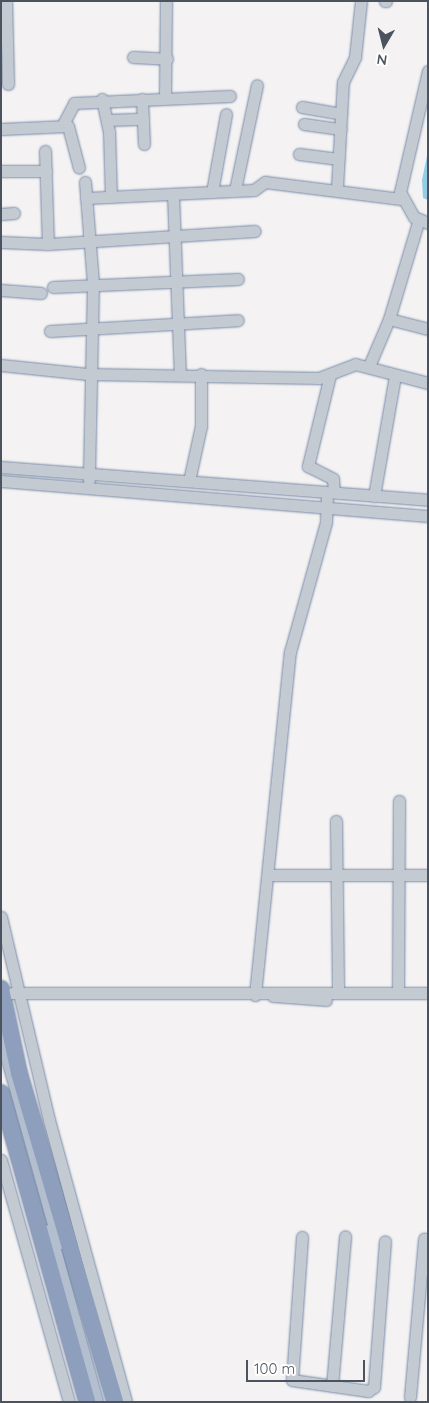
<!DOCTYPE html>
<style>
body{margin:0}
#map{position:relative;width:429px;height:1403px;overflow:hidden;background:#f4f2f2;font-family:Quicksand,sans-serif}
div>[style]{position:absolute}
.water>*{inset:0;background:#94cde7}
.roads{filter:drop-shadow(0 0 1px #788aa8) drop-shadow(0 0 1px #788aa8)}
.minor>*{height:11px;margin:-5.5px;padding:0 5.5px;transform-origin:5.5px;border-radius:5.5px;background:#c3cad2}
.major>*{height:14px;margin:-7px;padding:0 7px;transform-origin:7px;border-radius:7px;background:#b3bece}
.highway>*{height:16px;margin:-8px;padding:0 8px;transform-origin:8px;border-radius:8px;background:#8d9fbc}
span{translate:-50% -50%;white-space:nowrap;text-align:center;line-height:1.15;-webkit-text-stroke:4.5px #fff;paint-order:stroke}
.frame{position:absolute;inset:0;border:2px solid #4a535e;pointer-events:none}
.north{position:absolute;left:359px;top:20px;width:50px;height:50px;-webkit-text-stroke:4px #fff;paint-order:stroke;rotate:188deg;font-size:14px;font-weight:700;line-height:20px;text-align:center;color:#4a535e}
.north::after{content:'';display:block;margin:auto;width:18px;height:22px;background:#4a535e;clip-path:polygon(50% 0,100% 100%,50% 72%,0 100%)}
.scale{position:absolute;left:246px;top:1360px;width:119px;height:22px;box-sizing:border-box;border:2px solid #4a535e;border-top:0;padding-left:6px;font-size:15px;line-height:18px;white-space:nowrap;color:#4a535e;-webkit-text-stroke:4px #fff;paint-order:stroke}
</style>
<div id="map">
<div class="water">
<div style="clip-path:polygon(428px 151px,428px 200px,423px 198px,422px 180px)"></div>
</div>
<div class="roads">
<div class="minor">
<div style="left:6px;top:1px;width:83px;rotate:88.6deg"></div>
<div style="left:385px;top:1px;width:1px"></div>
<div style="left:133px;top:57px;width:34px;rotate:3deg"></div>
<div style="left:428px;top:71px;width:124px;rotate:103deg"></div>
<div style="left:400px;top:192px;width:29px;rotate:61deg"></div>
<div style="left:414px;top:217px;width:15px;rotate:23deg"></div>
<div style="left:165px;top:96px;width:95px;rotate:-89.4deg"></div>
<div style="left:102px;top:99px;width:33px;rotate:78deg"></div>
<div style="left:109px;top:131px;width:66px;rotate:88.3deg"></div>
<div style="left:142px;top:99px;width:45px;rotate:87.5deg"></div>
<div style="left:302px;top:107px;width:40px;rotate:10deg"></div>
<div style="left:107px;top:120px;width:36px;rotate:-2deg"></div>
<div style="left:304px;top:124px;width:37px;rotate:8deg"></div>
<div style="left:62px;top:126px;width:26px;rotate:-62deg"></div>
<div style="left:74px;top:103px;width:156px;rotate:-2.6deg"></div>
<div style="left:1px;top:129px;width:67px;rotate:-2.6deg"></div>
<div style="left:68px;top:126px;width:43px;rotate:75.3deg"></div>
<div style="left:45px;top:151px;width:93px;rotate:88.2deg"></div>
<div style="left:299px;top:154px;width:40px;rotate:7.1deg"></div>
<div style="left:1px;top:171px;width:45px"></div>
<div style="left:85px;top:182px;width:102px;rotate:85.5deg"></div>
<div style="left:93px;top:284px;width:196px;rotate:91.2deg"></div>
<div style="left:337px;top:188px;width:106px;rotate:-86.8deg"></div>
<div style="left:343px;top:82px;width:28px;rotate:-64deg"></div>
<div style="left:355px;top:57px;width:56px;rotate:-83.9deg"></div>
<div style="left:235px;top:190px;width:107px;rotate:-78.2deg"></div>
<div style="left:212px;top:192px;width:79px;rotate:-79.8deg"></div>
<div style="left:173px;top:194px;width:180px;rotate:87.8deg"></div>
<div style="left:86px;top:198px;width:168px;rotate:-2.7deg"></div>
<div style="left:254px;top:190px;width:14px;rotate:-36deg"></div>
<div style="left:265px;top:182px;width:137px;rotate:7.1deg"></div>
<div style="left:1px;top:214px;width:13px;rotate:-4deg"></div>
<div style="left:1px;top:242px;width:47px;rotate:2.4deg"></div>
<div style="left:48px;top:244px;width:207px;rotate:-3.6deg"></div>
<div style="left:53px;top:287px;width:185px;rotate:-2.5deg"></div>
<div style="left:1px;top:290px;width:40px;rotate:4.3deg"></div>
<div style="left:389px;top:319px;width:40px;rotate:14.4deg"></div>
<div style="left:50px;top:331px;width:188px;rotate:-3.3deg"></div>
<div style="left:1px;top:365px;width:87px;rotate:5.9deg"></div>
<div style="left:88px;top:374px;width:231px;rotate:1deg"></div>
<div style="left:319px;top:378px;width:39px;rotate:-21deg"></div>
<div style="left:355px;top:364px;width:75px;rotate:14.6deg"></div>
<div style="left:369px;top:366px;width:51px;rotate:-66.9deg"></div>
<div style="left:389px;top:319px;width:104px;rotate:-73.3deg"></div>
<div style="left:330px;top:375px;width:94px;rotate:103.6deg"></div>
<div style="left:308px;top:466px;width:28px;rotate:27deg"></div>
<div style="left:333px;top:479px;width:13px;rotate:86deg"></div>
<div style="left:1px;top:467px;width:428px;rotate:4.4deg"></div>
<div style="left:1px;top:481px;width:428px;rotate:4.7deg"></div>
<div style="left:189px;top:481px;width:56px;rotate:-77.7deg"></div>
<div style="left:201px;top:426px;width:52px;rotate:-90deg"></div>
<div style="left:374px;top:496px;width:122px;rotate:-80.1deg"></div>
<div style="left:336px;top:821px;width:171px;rotate:89.3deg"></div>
<div style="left:268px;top:875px;width:160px"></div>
<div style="left:1px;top:917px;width:209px;rotate:76.7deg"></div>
<div style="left:49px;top:1120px;width:292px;rotate:74.7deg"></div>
<div style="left:12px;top:993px;width:416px"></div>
<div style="left:398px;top:993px;width:192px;rotate:-89.7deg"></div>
<div style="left:255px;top:995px;width:345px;rotate:-84.2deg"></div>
<div style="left:290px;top:652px;width:135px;rotate:-74.5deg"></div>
<div style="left:326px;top:522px;width:30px;rotate:-88deg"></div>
<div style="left:273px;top:996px;width:53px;rotate:4.3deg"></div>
<div style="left:1px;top:1160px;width:251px;rotate:74.3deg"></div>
<div style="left:302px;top:1237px;width:143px;rotate:94deg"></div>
<div style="left:292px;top:1380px;width:77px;rotate:8.2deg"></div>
<div style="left:368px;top:1391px;width:7px;rotate:-34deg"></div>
<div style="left:374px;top:1387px;width:146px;rotate:-85.7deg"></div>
<div style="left:332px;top:1386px;width:150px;rotate:-85deg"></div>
<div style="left:410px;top:1397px;width:159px;rotate:-84.9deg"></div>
</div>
<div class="major">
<div style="left:1px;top:1031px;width:219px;rotate:74.4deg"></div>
<div style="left:49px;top:1232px;width:176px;rotate:74.5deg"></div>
</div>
<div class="highway">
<div style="left:1px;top:989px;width:86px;rotate:77.9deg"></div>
<div style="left:19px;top:1073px;width:343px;rotate:73.7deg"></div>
<div style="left:1px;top:1093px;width:321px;rotate:74.4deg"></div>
</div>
</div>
<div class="frame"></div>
<div class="north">N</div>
<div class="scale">100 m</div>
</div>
